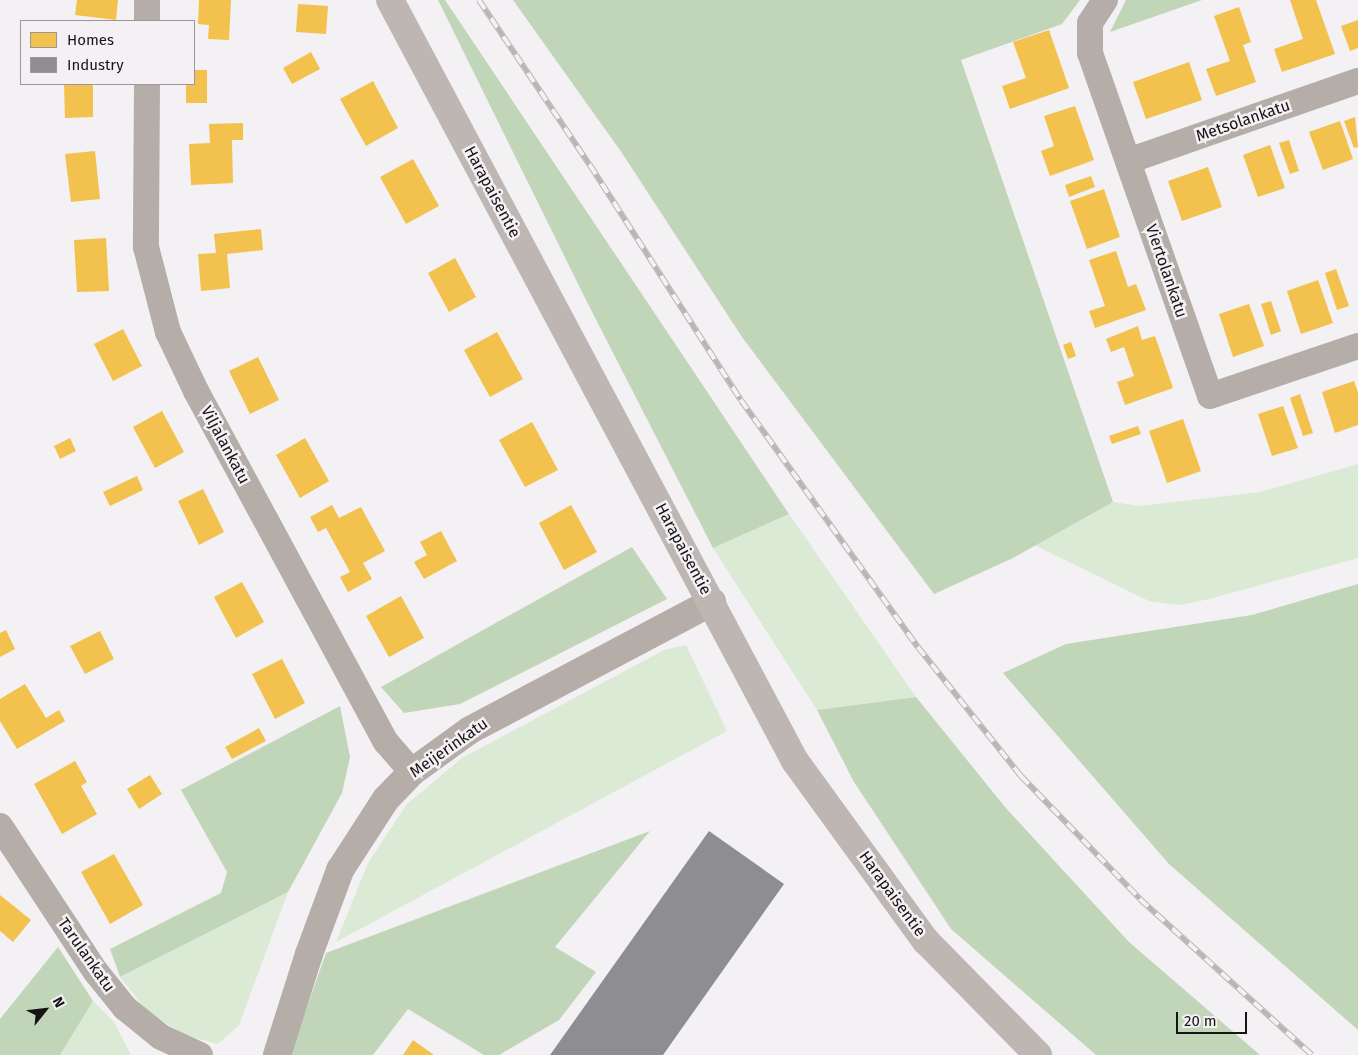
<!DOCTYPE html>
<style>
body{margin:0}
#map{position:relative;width:1358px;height:1055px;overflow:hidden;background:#f3f1f3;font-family:"Fira Sans",sans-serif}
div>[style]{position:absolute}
.green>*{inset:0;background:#dbead4}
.forest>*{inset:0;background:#c1d5b8}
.homes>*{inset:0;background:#f2c14e}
.industry>*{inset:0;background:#8d8d92}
.minor>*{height:26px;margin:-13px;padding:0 13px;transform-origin:13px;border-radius:13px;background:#b4ada8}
.tertiary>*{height:28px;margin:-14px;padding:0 14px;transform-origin:14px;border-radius:14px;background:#b4ada8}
.secondary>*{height:28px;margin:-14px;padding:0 14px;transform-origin:14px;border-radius:14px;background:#bdb6b2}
.rail>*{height:5.5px;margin-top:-2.75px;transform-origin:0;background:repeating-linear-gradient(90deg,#f4f0f4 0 11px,#b8b5b3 0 22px);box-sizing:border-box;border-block:1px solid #b8b5b3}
span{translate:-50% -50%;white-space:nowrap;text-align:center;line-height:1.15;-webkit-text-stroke:5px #f4f0f4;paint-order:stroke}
.street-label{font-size:16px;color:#161516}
.legend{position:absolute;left:20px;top:20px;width:175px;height:65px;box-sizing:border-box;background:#f4f0f4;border:1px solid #9b989b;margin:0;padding:6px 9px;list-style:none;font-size:15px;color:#161516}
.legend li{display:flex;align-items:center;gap:10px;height:25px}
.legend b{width:25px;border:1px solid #9b989b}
.north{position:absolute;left:20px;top:985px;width:50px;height:50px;-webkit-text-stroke:4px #f4f0f4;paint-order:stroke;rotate:61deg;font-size:14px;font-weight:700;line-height:20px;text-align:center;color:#161516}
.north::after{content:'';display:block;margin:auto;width:18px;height:22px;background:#161516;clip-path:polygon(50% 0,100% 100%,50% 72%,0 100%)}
.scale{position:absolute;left:1176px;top:1012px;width:71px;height:22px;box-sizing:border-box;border:2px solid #161516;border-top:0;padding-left:6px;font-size:15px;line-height:18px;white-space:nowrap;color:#161516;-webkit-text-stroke:4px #f4f0f4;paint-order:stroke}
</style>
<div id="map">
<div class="green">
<div style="clip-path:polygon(1358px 464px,1358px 558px,1209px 599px,1179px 605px,1149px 601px,1034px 545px,1113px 502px,1140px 506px,1260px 492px)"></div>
<div style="clip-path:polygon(789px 514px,916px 697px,817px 710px,713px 548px)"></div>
<div style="clip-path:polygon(686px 645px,727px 731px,336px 942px,368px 863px,407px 804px,462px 758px,664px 650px)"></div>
<div style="clip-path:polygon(288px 892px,239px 1025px,218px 1044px,184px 1035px,146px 1010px,120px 977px)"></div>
<div style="clip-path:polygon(93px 1001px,114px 1022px,131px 1055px,60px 1055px)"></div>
</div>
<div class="forest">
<div style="clip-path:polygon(438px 0,445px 0,789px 514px,713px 548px,586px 300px)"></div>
<div style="clip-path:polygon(513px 0,1080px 0,1062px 24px,961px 60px,1113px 502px,1013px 558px,934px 594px,742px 337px,622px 153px)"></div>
<div style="clip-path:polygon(1126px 0,1202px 0,1110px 32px)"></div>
<div style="clip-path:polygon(632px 547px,667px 599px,460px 704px,404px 713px,381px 687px)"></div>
<div style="clip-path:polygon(1358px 584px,1358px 1030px,1169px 864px,1003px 673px,1066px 644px,1252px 615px)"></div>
<div style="clip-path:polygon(916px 697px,1005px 807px,1129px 942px,1260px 1055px,1096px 1055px,951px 929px,854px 782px,817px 710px)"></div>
<div style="clip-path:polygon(340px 706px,350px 757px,342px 793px,288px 892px,120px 977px,110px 949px,221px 893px,227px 872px,181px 790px)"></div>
<div style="clip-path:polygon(650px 831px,555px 947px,596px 972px,559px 1020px,499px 1055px,484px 1055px,408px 1009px,373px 1055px,290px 1055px,326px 953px)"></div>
<div style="clip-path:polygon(58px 947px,93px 1001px,60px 1055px,0 1055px,0 1019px)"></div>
</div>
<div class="homes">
<div style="clip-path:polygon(77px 0,118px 0,116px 20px,75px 15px)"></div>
<div style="clip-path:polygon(199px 0,231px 0,229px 40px,208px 39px,209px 25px,198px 24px)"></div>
<div style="clip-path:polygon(1290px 0,1316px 0,1335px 54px,1282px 72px,1274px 49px,1303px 39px)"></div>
<div style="clip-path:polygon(298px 4px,328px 6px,326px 34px,296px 32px)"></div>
<div style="clip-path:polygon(1239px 7px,1251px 42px,1243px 45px,1256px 82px,1216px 96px,1206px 69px,1230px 61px,1214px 16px)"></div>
<div style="clip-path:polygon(1358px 20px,1358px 48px,1350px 51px,1341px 26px)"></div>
<div style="clip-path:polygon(1049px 30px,1069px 88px,1010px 109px,1002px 86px,1026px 78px,1013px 42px)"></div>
<div style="clip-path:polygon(311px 52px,320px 69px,292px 84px,283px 68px)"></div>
<div style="clip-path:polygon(1189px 62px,1202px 100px,1146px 119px,1133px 82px)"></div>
<div style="clip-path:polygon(194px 70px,207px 70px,207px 103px,186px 103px,186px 84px,194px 84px)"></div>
<div style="clip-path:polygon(373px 81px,398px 128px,366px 146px,340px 99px)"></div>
<div style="clip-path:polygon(64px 84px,93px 84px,93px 117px,65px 118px)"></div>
<div style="clip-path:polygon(1075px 106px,1094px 160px,1050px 176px,1041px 151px,1054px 146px,1044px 116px)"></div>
<div style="clip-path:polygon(1355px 117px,1358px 147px,1354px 148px,1344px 121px)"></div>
<div style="clip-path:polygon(1340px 121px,1353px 159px,1323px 170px,1309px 132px)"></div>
<div style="clip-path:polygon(243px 123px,243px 140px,232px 140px,233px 183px,191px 185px,189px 144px,210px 143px,209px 124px)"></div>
<div style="clip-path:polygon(1289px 140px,1299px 171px,1290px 174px,1279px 143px)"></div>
<div style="clip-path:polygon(1270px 145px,1285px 188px,1258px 197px,1243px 155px)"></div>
<div style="clip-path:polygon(95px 151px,100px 199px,71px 202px,65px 154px)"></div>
<div style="clip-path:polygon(413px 159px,439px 206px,406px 224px,380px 177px)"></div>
<div style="clip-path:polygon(1208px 167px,1222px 207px,1182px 221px,1168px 181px)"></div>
<div style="clip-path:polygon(1091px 176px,1095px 187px,1069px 197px,1065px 185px)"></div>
<div style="clip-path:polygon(1104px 189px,1120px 237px,1087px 249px,1070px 201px)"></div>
<div style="clip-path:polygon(261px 229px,263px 250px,227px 254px,230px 288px,201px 291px,198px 254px,216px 253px,214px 234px)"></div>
<div style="clip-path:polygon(106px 238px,109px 291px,77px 292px,74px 240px)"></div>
<div style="clip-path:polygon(1116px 251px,1128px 287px,1136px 284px,1146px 310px,1095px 328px,1089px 311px,1105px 306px,1089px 260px)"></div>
<div style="clip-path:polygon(455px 258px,476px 297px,449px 312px,428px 273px)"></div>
<div style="clip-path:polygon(1336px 269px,1349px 306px,1337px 310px,1325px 273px)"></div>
<div style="clip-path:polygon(1318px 280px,1333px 323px,1301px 334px,1287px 291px)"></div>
<div style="clip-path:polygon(1271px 301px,1281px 331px,1271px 335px,1261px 304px)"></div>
<div style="clip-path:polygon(1249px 304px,1264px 346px,1233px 357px,1219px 314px)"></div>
<div style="clip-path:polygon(1138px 326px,1142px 340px,1155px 336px,1173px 388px,1125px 405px,1117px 382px,1134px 376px,1124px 347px,1111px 352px,1106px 339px)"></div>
<div style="clip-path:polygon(123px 329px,142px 366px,113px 381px,94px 344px)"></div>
<div style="clip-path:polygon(497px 332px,523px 379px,490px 397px,464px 350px)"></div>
<div style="clip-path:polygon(1071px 342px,1076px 356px,1068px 359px,1063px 345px)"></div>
<div style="clip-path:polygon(258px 357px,279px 400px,250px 414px,229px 371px)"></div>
<div style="clip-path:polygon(1354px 381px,1358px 392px,1358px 425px,1335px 433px,1322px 392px)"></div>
<div style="clip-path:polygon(1300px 394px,1313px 433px,1303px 436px,1290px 398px)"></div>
<div style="clip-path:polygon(1283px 406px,1298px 448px,1272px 456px,1258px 414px)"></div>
<div style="clip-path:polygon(162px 411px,184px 452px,155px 468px,133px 427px)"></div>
<div style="clip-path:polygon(1183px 419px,1201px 471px,1167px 483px,1149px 431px)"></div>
<div style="clip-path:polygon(532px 422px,558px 470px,525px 487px,499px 440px)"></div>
<div style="clip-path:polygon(1138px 426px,1141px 434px,1112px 444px,1109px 436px)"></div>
<div style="clip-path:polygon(70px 438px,76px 451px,60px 459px,54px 446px)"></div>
<div style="clip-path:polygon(305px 438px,329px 481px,300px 498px,276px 455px)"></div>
<div style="clip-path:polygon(137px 476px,143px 490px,110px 506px,103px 492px)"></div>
<div style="clip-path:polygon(203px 489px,224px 532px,199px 545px,178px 501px)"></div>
<div style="clip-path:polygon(332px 505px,339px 518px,361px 507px,385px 551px,363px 563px,372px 579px,348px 592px,340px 577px,350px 572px,326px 528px,318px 532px,310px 517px)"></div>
<div style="clip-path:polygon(571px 505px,597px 552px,564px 570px,539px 523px)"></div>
<div style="clip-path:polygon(441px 531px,457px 561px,424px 579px,414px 562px,427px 555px,420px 542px)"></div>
<div style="clip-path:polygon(242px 582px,264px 622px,236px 638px,214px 597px)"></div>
<div style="clip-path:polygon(401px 596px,424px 638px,389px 657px,366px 616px)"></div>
<div style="clip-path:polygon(6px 630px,15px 649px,0 657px,0 633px)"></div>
<div style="clip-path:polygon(100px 631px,114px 659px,85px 674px,70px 646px)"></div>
<div style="clip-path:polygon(282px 659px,305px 703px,275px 719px,252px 674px)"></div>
<div style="clip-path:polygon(25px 684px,46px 718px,59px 710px,65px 721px,17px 749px,0 721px,0 699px)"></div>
<div style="clip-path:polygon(259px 728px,266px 741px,232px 759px,225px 747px)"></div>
<div style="clip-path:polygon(75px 761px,87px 782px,81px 786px,97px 814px,62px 834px,34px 784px)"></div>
<div style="clip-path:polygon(150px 775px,162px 794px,139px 809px,127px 789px)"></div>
<div style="clip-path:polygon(114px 854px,143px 905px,110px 924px,81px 872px)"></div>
<div style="clip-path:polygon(0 895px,31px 920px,13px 942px,0 931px)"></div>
<div style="clip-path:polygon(413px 1040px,434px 1055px,403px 1055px)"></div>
</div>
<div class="industry">
<div style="clip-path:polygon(709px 831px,784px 884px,663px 1055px,550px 1055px)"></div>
</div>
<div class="minor">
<div style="left:1105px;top:0;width:27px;rotate:123deg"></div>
<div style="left:1090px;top:23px;width:30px;rotate:90deg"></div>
<div style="left:1090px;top:53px;width:363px;rotate:70.7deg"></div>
<div style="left:1210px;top:396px;width:156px;rotate:-18.7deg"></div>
<div style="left:147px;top:21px;width:21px;rotate:-90deg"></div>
<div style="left:147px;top:84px;width:163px;rotate:90.4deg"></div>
<div style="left:146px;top:247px;width:88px;rotate:75.5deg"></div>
<div style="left:168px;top:332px;width:65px;rotate:64.6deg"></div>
<div style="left:196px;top:391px;width:399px;rotate:61.6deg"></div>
<div style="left:386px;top:742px;width:40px;rotate:49deg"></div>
<div style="left:1128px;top:161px;width:244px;rotate:-19.2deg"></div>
<div style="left:0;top:826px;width:175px;rotate:56.7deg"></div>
<div style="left:96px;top:972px;width:46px;rotate:51.1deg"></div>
<div style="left:125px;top:1008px;width:46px;rotate:38.9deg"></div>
<div style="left:161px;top:1037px;width:43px;rotate:24.8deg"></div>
</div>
<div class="tertiary">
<div style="left:277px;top:1055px;width:106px;rotate:-72.4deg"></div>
<div style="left:309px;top:954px;width:90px;rotate:-69.7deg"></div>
<div style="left:340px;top:870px;width:85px;rotate:-57.1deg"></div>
<div style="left:386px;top:799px;width:37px;rotate:-46deg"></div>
<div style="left:412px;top:772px;width:72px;rotate:-35.9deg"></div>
<div style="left:470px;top:730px;width:274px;rotate:-27.9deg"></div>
</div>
<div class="secondary">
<div style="left:390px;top:0;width:862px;rotate:61.98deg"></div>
<div style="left:795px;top:761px;width:223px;rotate:54deg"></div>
<div style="left:926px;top:941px;width:160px;rotate:45.5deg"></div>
</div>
<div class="rail">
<div style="left:479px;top:0;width:199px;rotate:56.1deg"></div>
<div style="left:590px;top:165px;width:279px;rotate:57.3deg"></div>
<div style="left:741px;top:400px;width:304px;rotate:54.4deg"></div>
<div style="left:918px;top:647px;width:165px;rotate:51.4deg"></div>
<div style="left:1021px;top:776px;width:171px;rotate:45.9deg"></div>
<div style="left:1140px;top:899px;width:232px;rotate:42.2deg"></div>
</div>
<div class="street-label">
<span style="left:1243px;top:121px;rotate:-19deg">Metsolankatu</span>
<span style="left:492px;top:192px;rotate:62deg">Harapaisentie</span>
<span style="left:1166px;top:271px;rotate:71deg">Viertolankatu</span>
<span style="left:225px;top:445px;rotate:62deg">Viljalankatu</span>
<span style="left:683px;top:549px;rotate:62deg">Harapaisentie</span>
<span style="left:449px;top:748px;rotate:-35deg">Meijerinkatu</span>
<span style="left:892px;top:894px;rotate:54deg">Harapaisentie</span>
<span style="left:86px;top:955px;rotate:55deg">Tarulankatu</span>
</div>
<ul class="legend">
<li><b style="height:14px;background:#f2c14e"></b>Homes</li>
<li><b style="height:14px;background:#8d8d92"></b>Industry</li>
</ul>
<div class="north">N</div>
<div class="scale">20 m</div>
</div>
